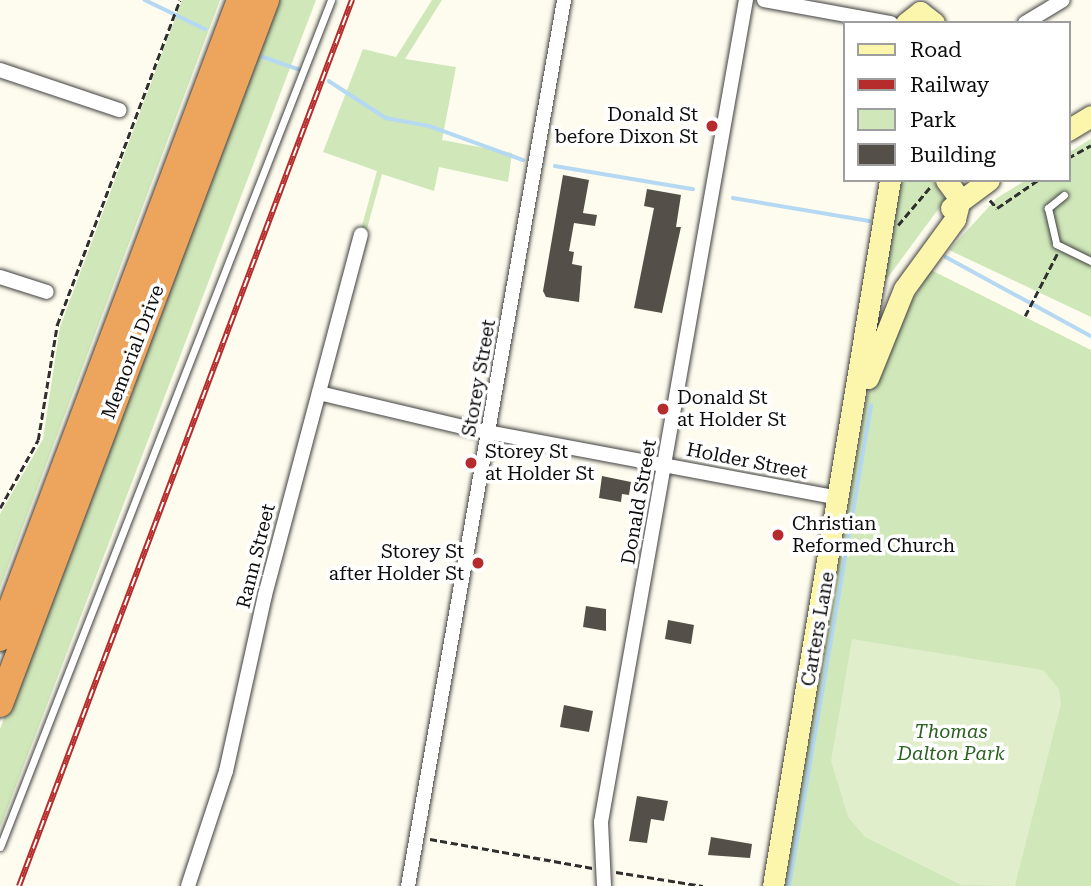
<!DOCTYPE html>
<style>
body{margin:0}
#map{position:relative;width:1091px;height:886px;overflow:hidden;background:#fefcee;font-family:"Roboto Serif",serif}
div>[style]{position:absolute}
.green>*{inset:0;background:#cfe7b9}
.pitch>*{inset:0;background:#e0eecb}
.stream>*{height:3.5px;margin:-1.75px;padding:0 1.75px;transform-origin:1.75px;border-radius:1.75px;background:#b5d9f3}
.building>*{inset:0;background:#554f4a}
.path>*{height:2.5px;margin-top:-1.25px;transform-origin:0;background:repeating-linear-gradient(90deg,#2f2f2f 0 7px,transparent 0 10.5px)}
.roads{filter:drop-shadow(0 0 2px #404040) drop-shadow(0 0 2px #404040)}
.service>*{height:7px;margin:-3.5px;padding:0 3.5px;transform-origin:3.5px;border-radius:3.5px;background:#fff}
.minor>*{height:14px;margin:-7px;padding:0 7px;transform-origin:7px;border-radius:7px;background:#fff}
.secondary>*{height:21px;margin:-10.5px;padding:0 10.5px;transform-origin:10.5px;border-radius:10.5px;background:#fbf6ac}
.motorway>*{height:26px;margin:-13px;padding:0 13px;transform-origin:13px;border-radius:13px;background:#eda55d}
.rail>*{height:6px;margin-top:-3px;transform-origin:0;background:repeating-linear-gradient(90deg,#fff 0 10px,#b62c2c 0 20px);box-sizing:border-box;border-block:2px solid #b62c2c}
.dots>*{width:19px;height:19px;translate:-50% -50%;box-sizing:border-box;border:4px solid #fff;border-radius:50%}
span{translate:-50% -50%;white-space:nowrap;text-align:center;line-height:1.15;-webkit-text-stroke:7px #fff;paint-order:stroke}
.poi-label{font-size:19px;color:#0d0d0d}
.right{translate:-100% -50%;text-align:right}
.left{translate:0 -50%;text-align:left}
.street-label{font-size:19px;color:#0d0d0d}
.park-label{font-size:19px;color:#2b6121;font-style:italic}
.legend{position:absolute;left:843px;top:21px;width:228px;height:161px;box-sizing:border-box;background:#fff;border:2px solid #9e9e9e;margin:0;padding:9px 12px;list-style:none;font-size:21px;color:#0d0d0d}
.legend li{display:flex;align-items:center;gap:14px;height:35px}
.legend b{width:35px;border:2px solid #9e9e9e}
</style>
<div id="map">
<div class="green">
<div style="clip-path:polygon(182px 0,220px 0,0 588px,0 514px,43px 439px,60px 327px)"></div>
<div style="clip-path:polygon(271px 0,316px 0,0 828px,0 729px)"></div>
<div style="clip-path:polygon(432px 0,442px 0,405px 59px,456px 67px,442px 140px,512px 153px,508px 182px,439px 167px,434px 191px,382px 174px,365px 236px,360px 233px,377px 171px,323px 152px,363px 49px,396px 57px)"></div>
<div style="clip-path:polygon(1091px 139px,1091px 317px,949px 250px,997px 198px,1026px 180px,1068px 180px,1068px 153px)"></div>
<div style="clip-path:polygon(897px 180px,933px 180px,945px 200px,883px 284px)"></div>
<div style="clip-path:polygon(931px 270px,1091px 350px,1091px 886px,785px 886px,867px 396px,886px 343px)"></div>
</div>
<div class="pitch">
<div style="clip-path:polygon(852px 639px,1043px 670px,1059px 689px,1061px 704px,1015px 886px,961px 885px,865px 837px,848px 817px,831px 761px)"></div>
</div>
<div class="stream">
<div style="left:145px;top:0;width:67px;rotate:25.8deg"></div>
<div style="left:263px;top:57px;width:39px;rotate:19deg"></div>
<div style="left:329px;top:81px;width:68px;rotate:33deg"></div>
<div style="left:386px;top:118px;width:44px;rotate:10.5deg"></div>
<div style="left:429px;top:126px;width:100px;rotate:19.9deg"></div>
<div style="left:555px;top:166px;width:140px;rotate:9.5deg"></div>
<div style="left:733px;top:198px;width:138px;rotate:9.6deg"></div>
<div style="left:946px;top:257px;width:165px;rotate:28.6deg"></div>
<div style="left:789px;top:886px;width:487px;rotate:-80.3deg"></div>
</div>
<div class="building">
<div style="clip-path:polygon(563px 175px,589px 180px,583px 213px,597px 215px,595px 226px,574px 223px,569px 251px,574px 252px,572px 264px,582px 266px,579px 302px,546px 297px,543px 291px)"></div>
<div style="clip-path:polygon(647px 189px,681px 195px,676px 227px,681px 227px,662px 313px,634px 308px,654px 208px,644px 206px)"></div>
<div style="clip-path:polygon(602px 476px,631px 482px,629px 495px,622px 494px,621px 502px,599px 498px)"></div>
<div style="clip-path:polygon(586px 606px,606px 609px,606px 631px,583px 627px)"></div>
<div style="clip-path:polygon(668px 620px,694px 625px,691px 644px,665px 639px)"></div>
<div style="clip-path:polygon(564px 705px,593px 711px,589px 732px,560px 727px)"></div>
<div style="clip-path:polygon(637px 796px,668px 801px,664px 821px,651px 819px,647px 843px,629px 841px)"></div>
<div style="clip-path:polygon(711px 837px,752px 844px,750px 858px,708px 855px)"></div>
</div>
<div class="path">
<div style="left:1068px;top:158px;width:26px;rotate:-29deg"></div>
<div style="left:990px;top:200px;width:11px;rotate:49deg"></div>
<div style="left:997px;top:208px;width:50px;rotate:-34.3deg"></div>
<div style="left:898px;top:225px;width:51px;rotate:-49.8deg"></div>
<div style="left:1025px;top:316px;width:70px;rotate:-62.7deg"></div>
<div style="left:0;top:508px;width:78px;rotate:-60.8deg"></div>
<div style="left:38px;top:440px;width:117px;rotate:-80.6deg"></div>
<div style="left:57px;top:325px;width:347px;rotate:-69.3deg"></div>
<div style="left:430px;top:839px;width:165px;rotate:10.1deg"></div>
<div style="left:616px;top:872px;width:88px;rotate:9.1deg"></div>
</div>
<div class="roads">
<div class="service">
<div style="left:1064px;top:195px;width:21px;rotate:141deg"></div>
<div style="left:1048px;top:208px;width:37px;rotate:77deg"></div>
<div style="left:1056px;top:244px;width:39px;rotate:26deg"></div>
<div style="left:0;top:847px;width:909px;rotate:-68.65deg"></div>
</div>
<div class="minor">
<div style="left:764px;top:0;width:129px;rotate:10.3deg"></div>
<div style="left:1025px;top:23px;width:44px;rotate:-31.2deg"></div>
<div style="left:0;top:70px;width:126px;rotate:18.6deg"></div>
<div style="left:0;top:277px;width:49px;rotate:17.7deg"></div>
<div style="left:319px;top:393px;width:161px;rotate:13.3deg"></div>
<div style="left:476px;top:430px;width:370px;rotate:10.6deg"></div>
<div style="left:188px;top:886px;width:121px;rotate:-71.7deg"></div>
<div style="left:226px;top:771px;width:180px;rotate:-77.5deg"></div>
<div style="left:265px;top:595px;width:373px;rotate:-75.1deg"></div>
<div style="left:408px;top:886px;width:900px;rotate:-80.01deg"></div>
<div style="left:604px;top:886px;width:64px;rotate:-92.7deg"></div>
<div style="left:601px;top:822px;width:835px;rotate:-80deg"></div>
</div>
<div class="secondary">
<div style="left:906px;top:23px;width:18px;rotate:-38deg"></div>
<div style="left:920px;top:12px;width:18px;rotate:38deg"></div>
<div style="left:1068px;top:130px;width:27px;rotate:-31deg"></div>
<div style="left:946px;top:180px;width:24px;rotate:54deg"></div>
<div style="left:951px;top:208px;width:47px;rotate:-36.4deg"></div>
<div style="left:868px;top:378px;width:96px;rotate:-68deg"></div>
<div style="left:904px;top:289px;width:87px;rotate:-53.9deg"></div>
<div style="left:955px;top:219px;width:21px;rotate:-76deg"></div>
<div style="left:773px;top:886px;width:716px;rotate:-80.59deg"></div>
</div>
<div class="motorway">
<div style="left:0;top:638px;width:682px;rotate:-69.38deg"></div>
<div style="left:0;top:704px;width:753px;rotate:-69.3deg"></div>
</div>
</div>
<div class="rail">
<div style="left:19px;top:886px;width:947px;rotate:-69.4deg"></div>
</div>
<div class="dots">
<div style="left:712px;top:126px;background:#b62c2c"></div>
<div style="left:663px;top:409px;background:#b62c2c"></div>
<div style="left:471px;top:463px;background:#b62c2c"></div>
<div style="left:778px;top:535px;background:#b62c2c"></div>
<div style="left:478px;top:563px;background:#b62c2c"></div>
</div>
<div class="poi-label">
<span class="right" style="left:698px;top:126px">Donald St<br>before Dixon St</span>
<span class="left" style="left:677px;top:409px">Donald St<br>at Holder St</span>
<span class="left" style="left:485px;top:463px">Storey St<br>at Holder St</span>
<span class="left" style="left:792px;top:535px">Christian<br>Reformed Church</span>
<span class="right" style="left:464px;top:563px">Storey St<br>after Holder St</span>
</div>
<div class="street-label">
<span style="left:133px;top:352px;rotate:-69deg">Memorial Drive</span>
<span style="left:479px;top:378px;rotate:-80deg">Storey Street</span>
<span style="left:747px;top:461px;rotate:11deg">Holder Street</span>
<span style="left:639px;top:502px;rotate:-80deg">Donald Street</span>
<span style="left:256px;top:556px;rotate:-76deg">Rann Street</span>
<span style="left:818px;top:629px;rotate:-80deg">Carters Lane</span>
</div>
<div class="park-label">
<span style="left:951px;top:743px">Thomas<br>Dalton Park</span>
</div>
<ul class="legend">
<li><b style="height:9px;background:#fbf6ac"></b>Road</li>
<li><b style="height:9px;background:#b62c2c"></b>Railway</li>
<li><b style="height:19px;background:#cfe7b9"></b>Park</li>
<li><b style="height:19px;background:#554f4a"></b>Building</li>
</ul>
</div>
